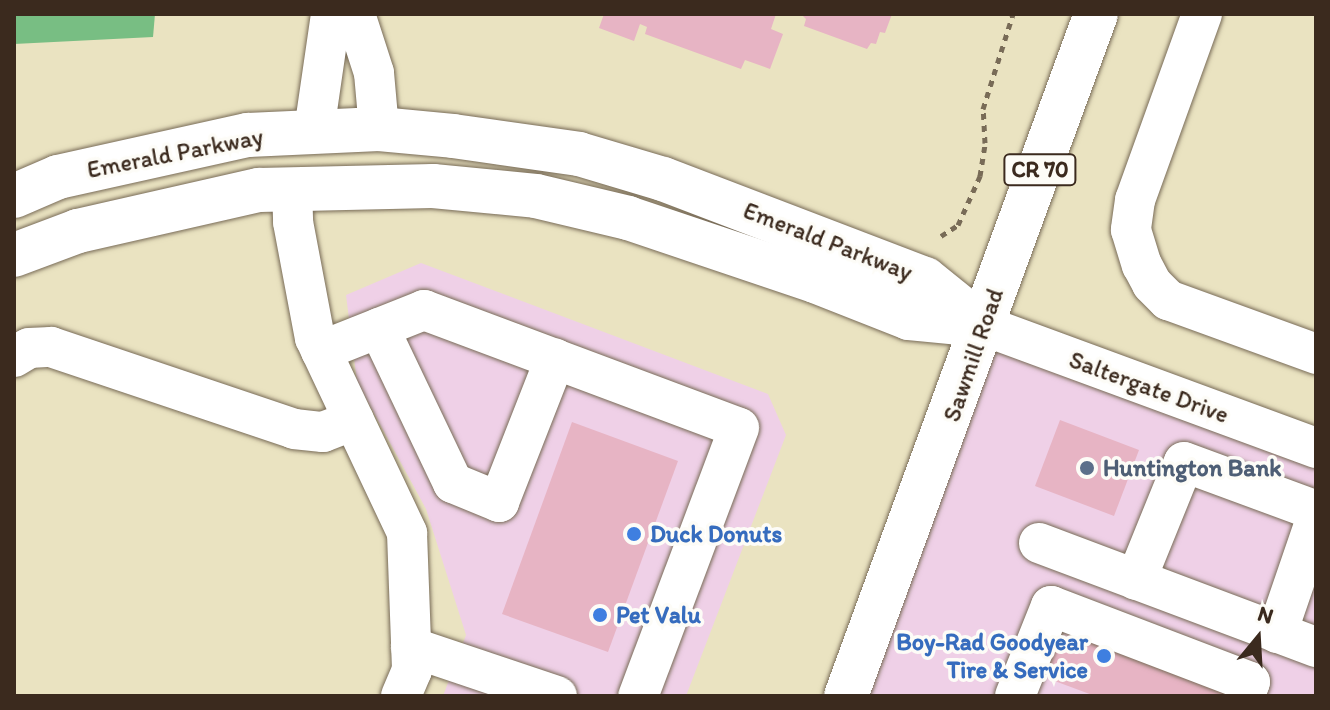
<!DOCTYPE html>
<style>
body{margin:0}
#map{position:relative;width:1330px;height:710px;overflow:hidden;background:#eae3c1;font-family:Itim,sans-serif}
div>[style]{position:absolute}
.built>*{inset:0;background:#efd0e7}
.forest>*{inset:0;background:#78be83}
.building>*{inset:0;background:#e7b4c4}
.path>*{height:5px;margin-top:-2.5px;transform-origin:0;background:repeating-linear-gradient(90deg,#786b57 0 6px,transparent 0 12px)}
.roads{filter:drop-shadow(0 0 2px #786b57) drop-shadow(0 0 2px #786b57)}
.minor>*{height:40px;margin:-20px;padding:0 20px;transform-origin:20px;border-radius:20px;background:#fff}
.major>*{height:44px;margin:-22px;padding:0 22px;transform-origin:22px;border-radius:22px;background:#fff}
.dots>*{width:22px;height:22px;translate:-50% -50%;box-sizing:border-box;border:4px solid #fdfcf7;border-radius:50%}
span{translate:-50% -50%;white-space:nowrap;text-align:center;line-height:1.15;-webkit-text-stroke:7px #fdfcf7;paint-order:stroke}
.shield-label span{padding:2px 6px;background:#fdfcf7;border:2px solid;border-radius:6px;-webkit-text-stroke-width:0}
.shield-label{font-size:22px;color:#3b2a1e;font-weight:700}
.street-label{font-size:24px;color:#3b2a1e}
.service-label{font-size:24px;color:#4e5e75;font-weight:700}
.left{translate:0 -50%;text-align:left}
.shop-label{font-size:24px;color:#366cbe;font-weight:700}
.right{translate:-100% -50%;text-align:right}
.frame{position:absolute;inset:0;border:16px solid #3b2a1e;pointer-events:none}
.north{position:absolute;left:1218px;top:598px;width:80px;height:80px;-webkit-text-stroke:6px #fdfcf7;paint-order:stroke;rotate:18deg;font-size:22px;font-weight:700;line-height:32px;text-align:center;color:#3b2a1e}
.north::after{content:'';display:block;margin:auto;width:28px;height:36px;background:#3b2a1e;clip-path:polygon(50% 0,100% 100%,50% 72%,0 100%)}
</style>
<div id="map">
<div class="built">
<div style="clip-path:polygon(421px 263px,768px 394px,786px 435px,686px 696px,443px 696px,466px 635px,426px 509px,357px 382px,346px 295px)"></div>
<div style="clip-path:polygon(982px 325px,1316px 448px,1316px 696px,846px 696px)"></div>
</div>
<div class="forest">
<div style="clip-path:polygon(14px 14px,155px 14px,153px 37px,14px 44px)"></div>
</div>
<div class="building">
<div style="clip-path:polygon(604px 14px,776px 14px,771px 29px,783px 34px,770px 69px,745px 60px,741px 69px,645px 34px,647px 27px,640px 24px,634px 41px,599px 28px)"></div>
<div style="clip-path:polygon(801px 14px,892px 14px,885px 33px,880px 32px,876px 44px,871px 43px,867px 49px,804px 26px,806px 19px)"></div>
<div style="clip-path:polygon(1060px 420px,1139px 450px,1114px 516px,1035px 486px)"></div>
<div style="clip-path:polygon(572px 422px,678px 461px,608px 652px,502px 614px)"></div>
<div style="clip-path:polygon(1072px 623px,1229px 681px,1224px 696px,1095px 696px,1052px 680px,1055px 673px,1042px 668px,1052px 640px,1065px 644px)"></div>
</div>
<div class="path">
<div style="left:941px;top:236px;width:20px;rotate:-33deg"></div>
<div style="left:958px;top:225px;width:54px;rotate:-65.8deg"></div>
<div style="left:980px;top:176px;width:33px;rotate:-81deg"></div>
<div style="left:985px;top:143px;width:34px;rotate:-93deg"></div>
<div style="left:983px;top:109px;width:100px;rotate:-72.5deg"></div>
</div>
<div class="roads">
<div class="minor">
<div style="left:355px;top:14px;width:62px;rotate:72.1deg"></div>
<div style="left:374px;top:73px;width:56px;rotate:84.9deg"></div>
<div style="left:1202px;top:14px;width:198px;rotate:109.8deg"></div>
<div style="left:1135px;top:200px;width:30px;rotate:98deg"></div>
<div style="left:1131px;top:230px;width:37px;rotate:73deg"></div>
<div style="left:1142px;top:265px;width:21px;rotate:62deg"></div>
<div style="left:1152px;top:284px;width:23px;rotate:45deg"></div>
<div style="left:1168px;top:300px;width:158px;rotate:20deg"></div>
<div style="left:314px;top:131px;width:118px;rotate:-81.7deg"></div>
<div style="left:292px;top:189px;width:33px;rotate:88deg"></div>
<div style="left:293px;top:222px;width:118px;rotate:79.3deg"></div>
<div style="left:315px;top:338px;width:216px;rotate:64.7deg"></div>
<div style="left:407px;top:533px;width:137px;rotate:87.9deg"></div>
<div style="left:412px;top:670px;width:28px;rotate:113deg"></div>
<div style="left:982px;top:325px;width:356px;rotate:20.2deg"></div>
<div style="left:379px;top:328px;width:172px;rotate:64.5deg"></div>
<div style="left:453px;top:483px;width:50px;rotate:22.4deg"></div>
<div style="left:499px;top:502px;width:154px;rotate:-68.6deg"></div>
<div style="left:321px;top:351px;width:111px;rotate:-21.7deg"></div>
<div style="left:424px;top:310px;width:336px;rotate:20.5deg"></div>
<div style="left:739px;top:428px;width:286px;rotate:110.6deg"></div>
<div style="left:14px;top:357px;width:17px;rotate:-31deg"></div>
<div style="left:29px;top:348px;width:22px;rotate:-3deg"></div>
<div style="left:51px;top:347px;width:256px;rotate:18.6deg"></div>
<div style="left:294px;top:429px;width:29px;rotate:6deg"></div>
<div style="left:323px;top:432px;width:33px;rotate:-21deg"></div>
<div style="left:1039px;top:543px;width:296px;rotate:20.6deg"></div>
<div style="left:1136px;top:580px;width:127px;rotate:-67.9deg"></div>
<div style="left:1184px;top:462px;width:136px;rotate:20.2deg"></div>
<div style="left:1312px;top:509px;width:7px;rotate:56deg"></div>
<div style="left:1277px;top:633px;width:120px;rotate:-71.1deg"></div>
<div style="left:411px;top:647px;width:154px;rotate:18.6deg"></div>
<div style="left:1015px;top:696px;width:97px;rotate:-68.2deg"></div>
<div style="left:1051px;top:606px;width:213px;rotate:20.9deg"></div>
<div style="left:1250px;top:682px;width:15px;rotate:110deg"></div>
</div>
<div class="major">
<div style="left:14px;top:196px;width:48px;rotate:-23.4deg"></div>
<div style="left:58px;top:177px;width:195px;rotate:-12.5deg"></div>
<div style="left:248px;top:135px;width:131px;rotate:-2.6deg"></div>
<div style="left:379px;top:129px;width:74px;rotate:5.4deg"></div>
<div style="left:453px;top:136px;width:127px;rotate:8.1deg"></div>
<div style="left:579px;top:154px;width:88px;rotate:16.6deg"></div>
<div style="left:663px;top:179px;width:280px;rotate:20.9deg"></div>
<div style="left:925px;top:279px;width:73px;rotate:38.9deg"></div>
<div style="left:14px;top:255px;width:68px;rotate:-20.6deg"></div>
<div style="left:78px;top:231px;width:186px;rotate:-12.8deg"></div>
<div style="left:259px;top:190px;width:174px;rotate:-1.3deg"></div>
<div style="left:433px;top:186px;width:103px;rotate:5.5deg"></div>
<div style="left:536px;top:196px;width:95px;rotate:13.4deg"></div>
<div style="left:628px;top:218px;width:197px;rotate:18.6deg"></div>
<div style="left:815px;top:281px;width:101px;rotate:21.5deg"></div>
<div style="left:909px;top:318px;width:73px;rotate:5.5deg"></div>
<div style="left:846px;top:696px;width:726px;rotate:-69.87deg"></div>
</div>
</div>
<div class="dots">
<div style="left:1087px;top:468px;background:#5c6f8a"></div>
<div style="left:634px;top:534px;background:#3f7fe0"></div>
<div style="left:600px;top:615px;background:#3f7fe0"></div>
<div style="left:1104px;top:656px;background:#3f7fe0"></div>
</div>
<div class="shield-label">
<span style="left:1040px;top:170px">CR 70</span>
</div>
<div class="street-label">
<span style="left:175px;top:153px;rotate:-11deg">Emerald Parkway</span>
<span style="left:828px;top:241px;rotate:21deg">Emerald Parkway</span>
<span style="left:973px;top:355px;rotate:-71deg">Sawmill Road</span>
<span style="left:1149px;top:387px;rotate:20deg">Saltergate Drive</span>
</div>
<div class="service-label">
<span class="left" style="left:1103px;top:468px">Huntington Bank</span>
</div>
<div class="shop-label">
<span class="left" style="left:650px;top:534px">Duck Donuts</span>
<span class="left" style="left:616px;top:615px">Pet Valu</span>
<span class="right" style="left:1088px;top:656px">Boy-Rad Goodyear<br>Tire &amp; Service</span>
</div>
<div class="frame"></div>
<div class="north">N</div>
</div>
